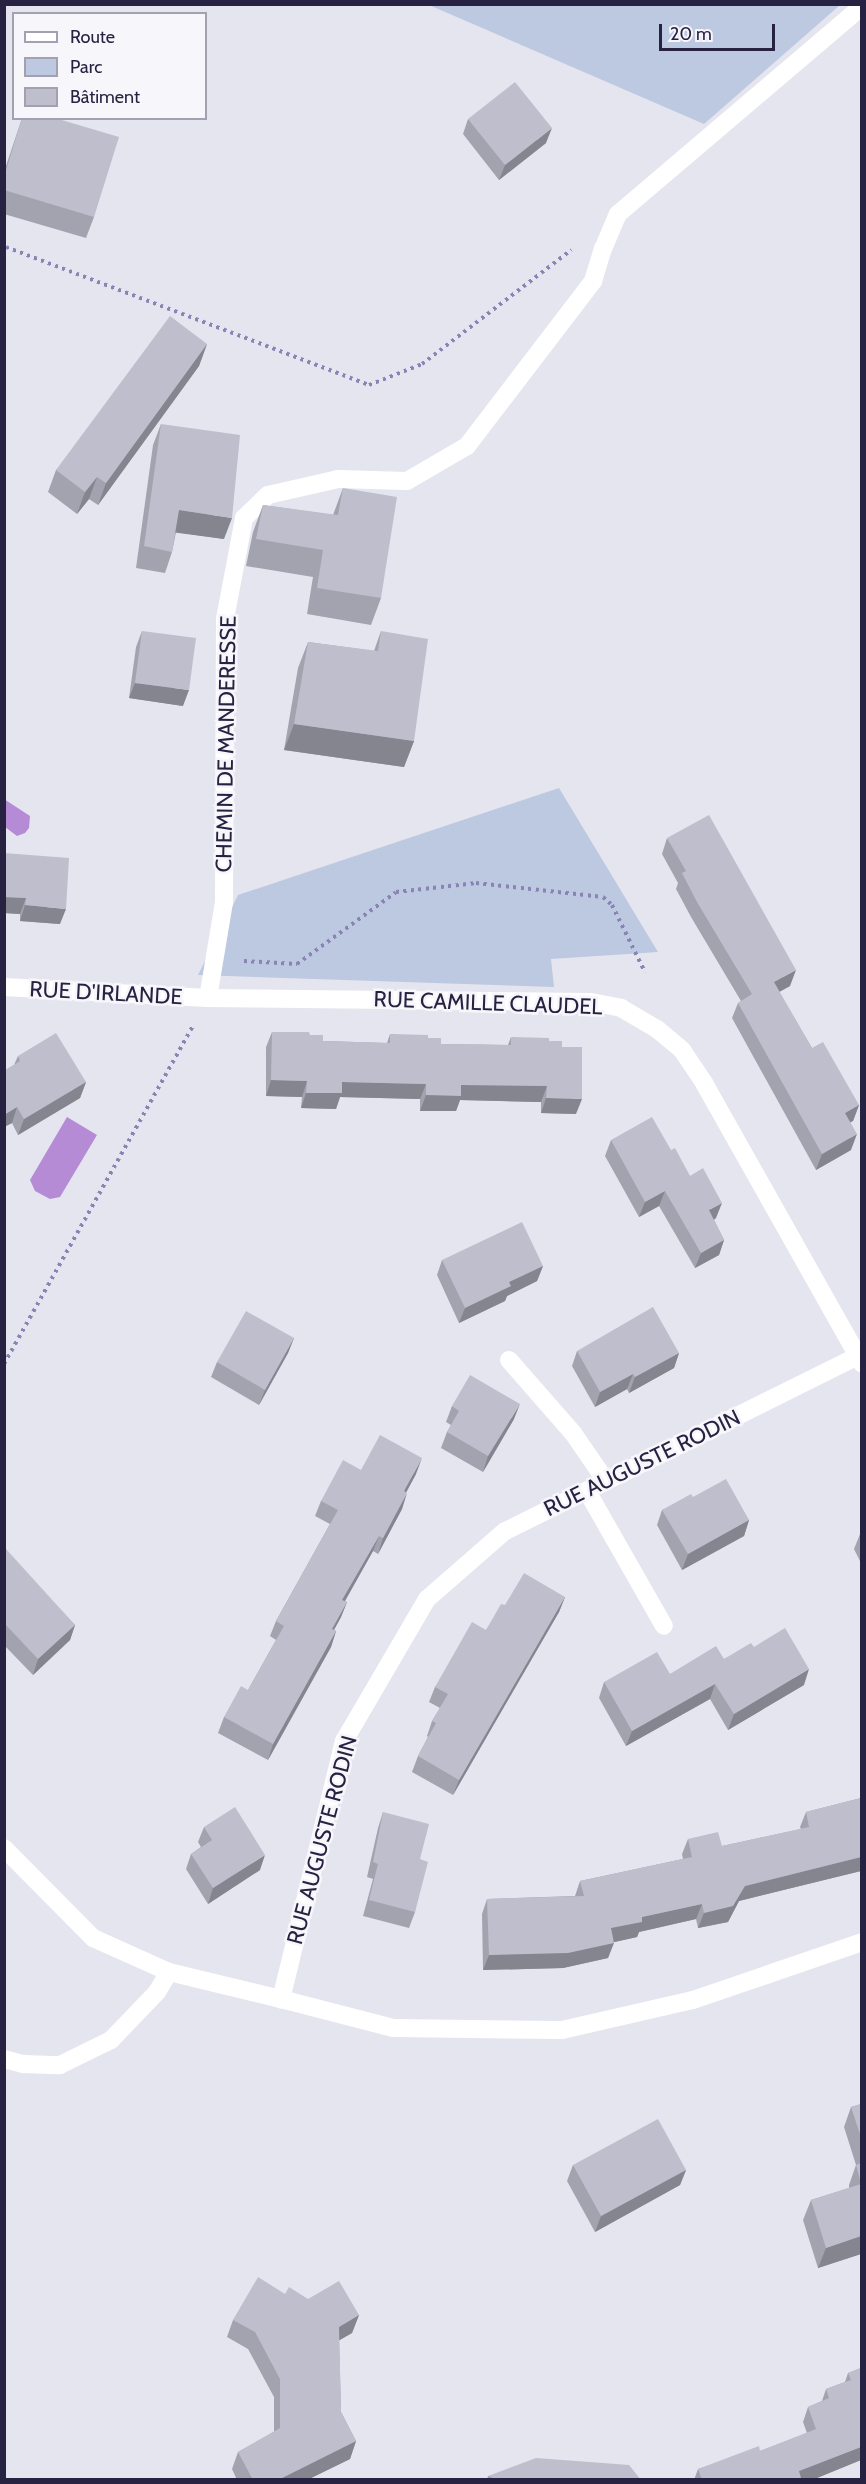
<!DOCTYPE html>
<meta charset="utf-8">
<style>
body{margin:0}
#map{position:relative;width:866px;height:2484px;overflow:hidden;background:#e5e5ef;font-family:Cabin,sans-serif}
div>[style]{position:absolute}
.green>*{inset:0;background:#bdc8e1}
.water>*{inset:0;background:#b58bd6}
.path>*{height:4px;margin-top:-2px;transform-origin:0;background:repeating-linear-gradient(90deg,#8884b4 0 3px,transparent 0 7.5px)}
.lane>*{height:18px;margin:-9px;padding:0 9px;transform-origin:9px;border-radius:9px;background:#fff}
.street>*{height:18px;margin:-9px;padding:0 9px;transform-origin:9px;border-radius:9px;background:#fff}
.wall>*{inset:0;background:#a3a3b0}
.shaded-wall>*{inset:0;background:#858590}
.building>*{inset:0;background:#bebecd}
span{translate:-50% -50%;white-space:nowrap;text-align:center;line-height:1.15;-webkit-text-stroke:5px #f6f6fb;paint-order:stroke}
.street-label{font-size:22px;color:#272242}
.frame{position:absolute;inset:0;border:6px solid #272242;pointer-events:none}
.legend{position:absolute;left:12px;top:12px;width:195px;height:108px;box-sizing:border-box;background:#f6f6fb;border:2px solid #a3a1b1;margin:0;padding:8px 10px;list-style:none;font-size:18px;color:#272242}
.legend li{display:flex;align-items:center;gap:12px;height:30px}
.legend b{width:30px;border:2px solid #a3a1b1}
.scale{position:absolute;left:659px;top:24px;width:116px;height:27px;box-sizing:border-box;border:3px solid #272242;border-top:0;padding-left:8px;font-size:18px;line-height:21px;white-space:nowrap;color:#272242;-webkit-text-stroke:4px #f6f6fb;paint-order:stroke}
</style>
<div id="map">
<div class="green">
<div style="clip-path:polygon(429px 5px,840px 5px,704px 124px)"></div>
<div style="clip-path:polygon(559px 788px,658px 952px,551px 959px,554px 987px,198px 975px,238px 895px)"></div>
</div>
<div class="water">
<div style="clip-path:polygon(4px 799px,30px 816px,29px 828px,25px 833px,17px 836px,5px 827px)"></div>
<div style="clip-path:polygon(67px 1117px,97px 1135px,60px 1197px,50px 1199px,35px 1191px,30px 1180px)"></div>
</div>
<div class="path">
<div style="left:6px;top:247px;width:388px;rotate:20.8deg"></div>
<div style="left:369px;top:385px;width:57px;rotate:-21.6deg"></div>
<div style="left:422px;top:364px;width:188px;rotate:-37.4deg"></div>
<div style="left:244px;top:961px;width:53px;rotate:3.2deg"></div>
<div style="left:297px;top:964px;width:122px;rotate:-36deg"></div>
<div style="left:396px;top:892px;width:81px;rotate:-6.4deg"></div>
<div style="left:476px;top:883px;width:128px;rotate:6.3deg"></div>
<div style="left:603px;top:897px;width:12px;rotate:42deg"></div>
<div style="left:612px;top:905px;width:75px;rotate:63.8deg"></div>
<div style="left:4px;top:1364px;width:386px;rotate:-60.8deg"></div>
</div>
<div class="lane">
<div style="left:509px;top:1360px;width:97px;rotate:48.8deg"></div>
<div style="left:573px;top:1433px;width:58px;rotate:55.5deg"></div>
<div style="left:587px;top:1491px;width:155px;rotate:60.3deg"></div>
</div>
<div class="street">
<div style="left:4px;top:987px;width:204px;rotate:3.1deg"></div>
<div style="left:208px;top:998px;width:383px;rotate:0.6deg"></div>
<div style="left:591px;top:1002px;width:31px;rotate:11deg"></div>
<div style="left:621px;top:1008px;width:42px;rotate:30.3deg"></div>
<div style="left:657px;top:1029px;width:33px;rotate:40deg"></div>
<div style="left:682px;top:1050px;width:40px;rotate:56deg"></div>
<div style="left:704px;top:1083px;width:322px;rotate:60.6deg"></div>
<div style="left:208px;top:998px;width:97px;rotate:-80.5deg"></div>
<div style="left:224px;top:902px;width:283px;rotate:-89.8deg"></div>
<div style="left:225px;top:619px;width:103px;rotate:-79.3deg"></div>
<div style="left:244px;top:518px;width:33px;rotate:-44deg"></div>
<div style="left:268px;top:495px;width:72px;rotate:-12.9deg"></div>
<div style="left:338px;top:479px;width:69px;rotate:1.7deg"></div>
<div style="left:407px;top:481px;width:69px;rotate:-30.3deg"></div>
<div style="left:467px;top:446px;width:208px;rotate:-52.6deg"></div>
<div style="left:593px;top:281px;width:34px;rotate:-73deg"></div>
<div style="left:603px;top:249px;width:38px;rotate:-67deg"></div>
<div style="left:618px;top:214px;width:321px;rotate:-40.4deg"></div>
<div style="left:862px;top:1354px;width:398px;rotate:153.6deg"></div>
<div style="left:505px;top:1531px;width:103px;rotate:138.9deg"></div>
<div style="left:427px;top:1599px;width:164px;rotate:120.3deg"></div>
<div style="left:344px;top:1741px;width:266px;rotate:103.7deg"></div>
<div style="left:281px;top:1999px;width:116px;rotate:14.5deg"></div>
<div style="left:393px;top:2028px;width:169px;rotate:0.7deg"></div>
<div style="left:562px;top:2030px;width:134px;rotate:-12.9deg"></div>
<div style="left:693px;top:2000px;width:179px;rotate:-18.9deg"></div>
<div style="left:4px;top:1848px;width:127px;rotate:45.3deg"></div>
<div style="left:93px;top:1938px;width:83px;rotate:24.1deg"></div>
<div style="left:169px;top:1972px;width:115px;rotate:13.6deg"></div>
<div style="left:4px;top:2059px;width:20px;rotate:15deg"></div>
<div style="left:23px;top:2064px;width:37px;rotate:2deg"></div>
<div style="left:60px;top:2065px;width:57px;rotate:-26.1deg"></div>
<div style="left:111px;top:2040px;width:66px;rotate:-46.2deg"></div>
<div style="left:157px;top:1992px;width:23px;rotate:-59deg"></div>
</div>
<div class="wall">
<div style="clip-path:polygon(22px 118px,55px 118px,94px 217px,86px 238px,4px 214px,4px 172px)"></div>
<div style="clip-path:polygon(468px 119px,546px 143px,499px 180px,463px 134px)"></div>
<div style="clip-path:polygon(207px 344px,199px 366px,98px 505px,89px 499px,77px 514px,48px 492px,56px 470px)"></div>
<div style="clip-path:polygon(161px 424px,224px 539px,176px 532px,172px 552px,165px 573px,136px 568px,153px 445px)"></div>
<div style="clip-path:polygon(343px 488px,381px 598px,371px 625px,307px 614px,313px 577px,246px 566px,253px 532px,263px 505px,333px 515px)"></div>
<div style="clip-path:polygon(142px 631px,183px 706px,129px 698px,136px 647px)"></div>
<div style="clip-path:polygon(381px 631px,414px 741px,404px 767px,284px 750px,298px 668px,308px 642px,374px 651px)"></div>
<div style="clip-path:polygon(667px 838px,790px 986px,779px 992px,812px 1048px,859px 1105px,853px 1121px,850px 1122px,851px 1150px,816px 1170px,732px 1018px,738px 1003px,741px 1001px,691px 917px,676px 889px,678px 883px,662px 854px)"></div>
<div style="clip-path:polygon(4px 853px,60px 924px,20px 921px,20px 914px,4px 913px)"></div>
<div style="clip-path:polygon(272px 1032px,310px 1035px,323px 1041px,387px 1043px,390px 1034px,428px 1038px,441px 1044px,508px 1045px,511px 1037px,549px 1041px,562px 1047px,576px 1114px,541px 1113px,541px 1102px,460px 1100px,456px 1111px,420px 1111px,420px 1099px,340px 1097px,336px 1109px,301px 1108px,302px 1097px,266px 1096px,266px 1047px)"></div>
<div style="clip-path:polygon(18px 1056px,86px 1082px,80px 1098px,18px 1135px,12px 1123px,4px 1127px,4px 1071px,14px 1065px)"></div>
<div style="clip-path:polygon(611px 1140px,671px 1150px,690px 1176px,716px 1218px,714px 1220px,724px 1240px,719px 1255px,695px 1268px,659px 1206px,639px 1217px,605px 1156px)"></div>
<div style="clip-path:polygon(442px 1260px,543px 1266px,537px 1281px,507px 1296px,505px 1301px,459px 1323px,437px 1275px)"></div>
<div style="clip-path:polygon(294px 1338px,288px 1353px,259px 1405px,211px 1377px,217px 1362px)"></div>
<div style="clip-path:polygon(577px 1351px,679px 1353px,674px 1368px,629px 1393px,627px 1389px,595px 1407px,572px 1366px)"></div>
<div style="clip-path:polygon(452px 1406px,514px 1419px,483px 1472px,441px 1448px,447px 1432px,451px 1425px,446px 1422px)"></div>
<div style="clip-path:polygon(361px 1470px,416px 1474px,406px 1493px,402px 1509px,378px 1554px,373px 1551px,345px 1601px,347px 1602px,341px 1617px,334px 1630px,336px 1631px,331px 1647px,268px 1760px,218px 1733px,224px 1717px,248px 1690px,276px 1640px,270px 1636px,276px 1621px,330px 1524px,315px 1516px,321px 1501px)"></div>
<div style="clip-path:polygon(693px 1497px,749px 1520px,744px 1536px,682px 1570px,657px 1525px,662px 1510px)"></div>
<div style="clip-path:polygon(861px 1533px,861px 1563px,854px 1549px,860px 1534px)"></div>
<div style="clip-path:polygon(4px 1550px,75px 1625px,70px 1640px,33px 1675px,4px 1645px)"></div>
<div style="clip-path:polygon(565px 1597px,559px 1612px,453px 1795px,412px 1772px,418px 1756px,428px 1737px,427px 1736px,432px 1721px,440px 1708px,429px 1702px,435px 1687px,486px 1630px,505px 1605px)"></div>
<div style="clip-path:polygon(754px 1647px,804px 1685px,728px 1730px,710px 1699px,626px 1746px,599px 1698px,604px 1682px,670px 1674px,724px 1659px)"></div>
<div style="clip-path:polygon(861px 1798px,861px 1871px,739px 1901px,728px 1922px,698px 1928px,696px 1919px,639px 1932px,637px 1937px,614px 1942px,608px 1958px,563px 1968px,483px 1970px,482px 1914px,487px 1899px,575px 1896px,580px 1881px,683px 1859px,682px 1854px,688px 1839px,722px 1846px,801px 1829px,800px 1827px,806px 1812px)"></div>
<div style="clip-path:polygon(383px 1812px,420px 1859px,415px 1912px,409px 1928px,363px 1916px,373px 1879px,367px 1877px,378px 1828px)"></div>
<div style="clip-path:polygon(204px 1827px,260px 1870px,208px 1904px,186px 1869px,191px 1854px,201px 1847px,198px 1842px)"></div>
<div style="clip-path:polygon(861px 2104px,861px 2254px,818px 2268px,803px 2220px,811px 2200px,849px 2188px,849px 2185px,856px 2165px,844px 2127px,851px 2107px)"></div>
<div style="clip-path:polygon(573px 2165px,686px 2170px,680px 2185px,595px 2232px,567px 2181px)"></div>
<div style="clip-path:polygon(285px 2294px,308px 2299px,359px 2315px,352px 2333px,339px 2340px,341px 2412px,356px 2441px,350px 2459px,307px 2480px,237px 2480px,232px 2469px,238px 2452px,274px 2432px,274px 2397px,248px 2349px,227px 2337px,233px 2320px)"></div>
<div style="clip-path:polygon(861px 2368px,861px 2460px,812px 2480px,694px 2480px,698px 2469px,760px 2451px,807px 2433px,803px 2422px,808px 2407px,822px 2401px,826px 2389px,845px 2382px,848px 2373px)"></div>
<div style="clip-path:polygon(488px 2476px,641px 2480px,487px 2480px)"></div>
</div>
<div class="shaded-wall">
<div style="clip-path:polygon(552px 128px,546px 143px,499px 180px,505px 165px)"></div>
<div style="clip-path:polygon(207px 344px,199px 366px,98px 505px,106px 483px)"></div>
<div style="clip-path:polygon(97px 477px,89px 499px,77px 514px,85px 492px)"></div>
<div style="clip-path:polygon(179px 510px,232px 518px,224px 539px,171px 532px)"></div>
<div style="clip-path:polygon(135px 683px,189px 690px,183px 706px,129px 698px)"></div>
<div style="clip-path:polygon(294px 724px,414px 741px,404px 767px,284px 750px)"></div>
<div style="clip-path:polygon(4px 897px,26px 898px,20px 914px,4px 913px)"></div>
<div style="clip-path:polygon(25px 905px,66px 909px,60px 924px,20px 921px)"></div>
<div style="clip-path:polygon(796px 970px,790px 986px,768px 998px,774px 982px)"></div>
<div style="clip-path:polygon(271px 1080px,307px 1081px,302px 1097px,266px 1096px)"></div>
<div style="clip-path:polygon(86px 1082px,80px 1098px,18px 1135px,24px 1119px)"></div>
<div style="clip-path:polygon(342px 1082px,426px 1084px,420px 1099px,340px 1097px,336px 1109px,301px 1108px,306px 1093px)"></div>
<div style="clip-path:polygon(461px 1085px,547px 1086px,541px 1102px,460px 1100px,456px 1111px,420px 1111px,426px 1095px)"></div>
<div style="clip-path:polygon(546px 1098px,582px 1099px,576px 1114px,541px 1113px)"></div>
<div style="clip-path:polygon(859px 1105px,853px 1121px,840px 1128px,845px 1113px)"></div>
<div style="clip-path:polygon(17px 1107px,12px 1123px,4px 1127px,4px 1115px)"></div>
<div style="clip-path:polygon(857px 1134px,851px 1150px,816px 1170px,822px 1154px)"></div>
<div style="clip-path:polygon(665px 1191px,659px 1206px,639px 1217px,645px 1202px)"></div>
<div style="clip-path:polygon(722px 1203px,716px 1218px,703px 1226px,709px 1210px)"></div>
<div style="clip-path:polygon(724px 1240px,719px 1255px,695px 1268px,701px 1253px)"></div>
<div style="clip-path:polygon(543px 1266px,537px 1281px,507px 1296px,505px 1301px,459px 1323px,465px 1308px,509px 1282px)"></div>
<div style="clip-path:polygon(294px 1338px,288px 1353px,259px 1405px,265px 1390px)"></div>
<div style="clip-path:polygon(679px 1353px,674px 1368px,629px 1393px,635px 1377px)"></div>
<div style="clip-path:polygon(633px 1374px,627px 1389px,595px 1407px,600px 1392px)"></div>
<div style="clip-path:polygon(520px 1404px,514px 1419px,483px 1472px,488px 1456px)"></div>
<div style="clip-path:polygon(422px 1458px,416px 1474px,398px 1507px,404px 1491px)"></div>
<div style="clip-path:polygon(407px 1493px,402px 1509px,378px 1554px,383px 1538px)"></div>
<div style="clip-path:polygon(749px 1520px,744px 1536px,682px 1570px,688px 1554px)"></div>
<div style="clip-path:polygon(379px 1536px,373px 1551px,337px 1615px,342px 1600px)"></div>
<div style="clip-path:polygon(565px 1597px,559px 1612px,453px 1795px,459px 1780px)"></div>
<div style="clip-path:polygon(347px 1602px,341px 1617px,326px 1644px,332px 1629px)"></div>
<div style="clip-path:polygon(75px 1625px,70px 1640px,33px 1675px,38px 1659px)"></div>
<div style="clip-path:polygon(336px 1631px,331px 1647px,268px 1760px,273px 1744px)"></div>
<div style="clip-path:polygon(809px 1669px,804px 1685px,728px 1730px,734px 1714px)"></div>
<div style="clip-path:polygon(715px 1684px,710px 1699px,626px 1746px,632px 1731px)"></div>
<div style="clip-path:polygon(265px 1855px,260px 1870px,208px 1904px,213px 1888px)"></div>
<div style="clip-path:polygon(861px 1857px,861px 1871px,739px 1901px,728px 1922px,698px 1928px,704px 1913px,745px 1886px)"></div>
<div style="clip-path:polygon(702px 1904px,696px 1919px,639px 1932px,637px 1937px,606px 1944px,611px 1928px,642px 1917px)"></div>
<div style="clip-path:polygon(614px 1943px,608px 1958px,563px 1968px,483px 1970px,489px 1955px)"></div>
<div style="clip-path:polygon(686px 2170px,680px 2185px,595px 2232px,601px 2216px)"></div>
<div style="clip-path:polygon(861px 2236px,861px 2254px,818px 2268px,826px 2248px)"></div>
<div style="clip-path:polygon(359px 2315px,352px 2333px,333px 2344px,339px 2327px)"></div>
<div style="clip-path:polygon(356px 2441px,350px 2459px,307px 2480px,278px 2480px)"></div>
<div style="clip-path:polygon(861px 2447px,861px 2460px,812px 2480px,796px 2480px,799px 2471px)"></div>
</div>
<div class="building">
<div style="clip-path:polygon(515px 82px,552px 128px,505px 165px,468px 119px)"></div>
<div style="clip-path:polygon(22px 118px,55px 118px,119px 137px,94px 217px,4px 190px,4px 177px)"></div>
<div style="clip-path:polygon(170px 316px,207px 344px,106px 483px,97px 477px,85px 492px,56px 470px)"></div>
<div style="clip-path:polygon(161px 424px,240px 435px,232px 518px,179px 510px,172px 552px,144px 546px)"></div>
<div style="clip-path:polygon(343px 488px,397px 497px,381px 598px,317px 588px,323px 550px,256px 539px,263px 505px,338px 515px)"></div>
<div style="clip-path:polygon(142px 631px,196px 638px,189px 690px,135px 683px)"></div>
<div style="clip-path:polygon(381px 631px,428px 639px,414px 741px,294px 724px,308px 642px,378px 651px)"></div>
<div style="clip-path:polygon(709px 815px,796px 970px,774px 982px,812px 1048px,823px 1042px,859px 1105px,845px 1113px,857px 1134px,822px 1154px,738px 1003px,752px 994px,697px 902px,682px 873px,686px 871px,667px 838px)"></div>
<div style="clip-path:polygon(4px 853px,69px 858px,66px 909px,25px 905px,26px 898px,4px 897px)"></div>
<div style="clip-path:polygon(272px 1032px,309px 1032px,310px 1035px,323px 1035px,323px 1041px,390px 1043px,390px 1034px,428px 1035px,428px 1038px,441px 1038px,441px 1044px,511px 1045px,511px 1037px,549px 1038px,549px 1041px,562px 1041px,562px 1047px,582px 1047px,582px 1099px,546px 1098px,547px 1086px,461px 1085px,461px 1096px,426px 1095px,426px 1084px,342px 1082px,342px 1093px,306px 1093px,307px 1081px,271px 1080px)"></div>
<div style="clip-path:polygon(56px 1033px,86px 1082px,24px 1119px,17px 1107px,4px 1115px,4px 1071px,20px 1061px,18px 1056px)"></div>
<div style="clip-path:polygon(652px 1117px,671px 1150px,675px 1148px,690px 1176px,703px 1168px,722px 1203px,709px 1210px,724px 1240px,701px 1253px,665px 1191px,645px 1202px,611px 1140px)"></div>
<div style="clip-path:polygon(522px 1222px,543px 1266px,509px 1282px,511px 1286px,465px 1308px,442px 1260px)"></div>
<div style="clip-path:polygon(653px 1307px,679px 1353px,635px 1377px,633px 1374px,600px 1392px,577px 1351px)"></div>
<div style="clip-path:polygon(246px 1311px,294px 1338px,265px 1390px,217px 1362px)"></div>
<div style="clip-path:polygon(470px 1375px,520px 1404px,488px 1456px,447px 1432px,459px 1411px,452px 1406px)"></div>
<div style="clip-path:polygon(380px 1435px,422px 1458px,404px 1491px,407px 1493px,383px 1538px,379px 1536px,342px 1600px,347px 1602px,332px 1629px,336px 1631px,273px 1744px,224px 1717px,241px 1686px,248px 1690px,284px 1626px,276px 1621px,338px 1510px,321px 1501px,343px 1460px,361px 1470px)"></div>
<div style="clip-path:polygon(726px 1479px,749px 1520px,688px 1554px,662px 1510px,691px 1494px,693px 1497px)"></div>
<div style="clip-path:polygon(6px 1549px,75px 1625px,38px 1659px,4px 1623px,4px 1550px)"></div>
<div style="clip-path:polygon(524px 1573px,565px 1597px,459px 1780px,418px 1756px,436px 1723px,432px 1721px,448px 1694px,435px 1687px,472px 1622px,486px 1630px,501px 1604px,505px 1605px)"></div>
<div style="clip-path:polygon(785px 1628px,809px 1669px,734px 1714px,715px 1684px,632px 1731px,604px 1682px,657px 1652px,670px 1674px,716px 1646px,724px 1659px,751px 1643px,754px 1647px)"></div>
<div style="clip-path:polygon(861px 1798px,861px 1857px,745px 1886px,733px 1906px,704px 1913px,702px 1904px,642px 1917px,642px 1922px,611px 1928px,614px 1943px,568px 1953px,489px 1955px,487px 1899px,584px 1896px,580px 1881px,692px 1857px,688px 1839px,718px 1832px,722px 1846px,809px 1827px,806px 1812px)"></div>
<div style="clip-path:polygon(235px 1807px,265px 1855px,213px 1888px,191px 1854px,212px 1840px,204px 1827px)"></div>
<div style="clip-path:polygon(383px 1812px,429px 1824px,420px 1859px,428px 1862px,415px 1912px,369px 1900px,378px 1864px,373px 1862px)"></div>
<div style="clip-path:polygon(861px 2104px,861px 2137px,851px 2107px)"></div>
<div style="clip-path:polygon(658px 2119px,686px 2170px,601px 2216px,573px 2165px)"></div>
<div style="clip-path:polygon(861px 2163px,861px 2183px,856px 2165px)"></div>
<div style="clip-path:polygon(861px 2184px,861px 2236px,826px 2248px,811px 2200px)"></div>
<div style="clip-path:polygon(258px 2277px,285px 2294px,289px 2287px,308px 2299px,339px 2281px,359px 2315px,339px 2327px,341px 2412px,356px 2441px,278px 2480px,253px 2480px,238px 2452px,280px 2428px,280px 2379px,255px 2332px,233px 2320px)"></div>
<div style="clip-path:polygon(861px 2368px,861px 2447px,799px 2471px,801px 2478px,798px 2480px,702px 2480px,698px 2469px,759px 2446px,760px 2451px,816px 2429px,808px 2407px,829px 2398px,826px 2389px,851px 2380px,848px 2373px)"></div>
<div style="clip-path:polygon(536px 2458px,629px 2465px,641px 2480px,498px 2480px,488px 2476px)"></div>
</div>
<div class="street-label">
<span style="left:226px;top:744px;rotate:-89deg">CHEMIN DE MANDERESSE</span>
<span style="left:106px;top:993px;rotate:3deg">RUE D'IRLANDE</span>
<span style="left:488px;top:1003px;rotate:2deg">RUE CAMILLE CLAUDEL</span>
<span style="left:642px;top:1463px;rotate:-26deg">RUE AUGUSTE RODIN</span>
<span style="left:322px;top:1840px;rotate:-75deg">RUE AUGUSTE RODIN</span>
</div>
<div class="frame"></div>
<ul class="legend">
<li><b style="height:8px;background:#fff"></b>Route</li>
<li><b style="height:16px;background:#bdc8e1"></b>Parc</li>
<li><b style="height:16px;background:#bebecd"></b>Bâtiment</li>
</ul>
<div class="scale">20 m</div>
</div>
